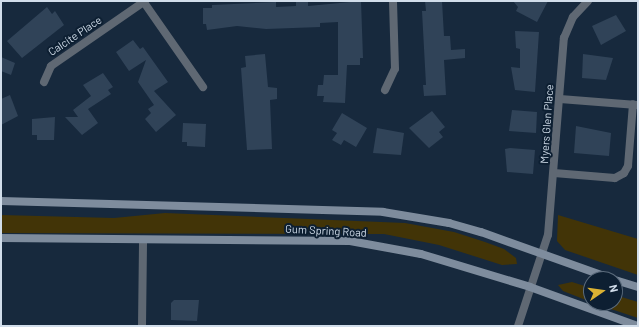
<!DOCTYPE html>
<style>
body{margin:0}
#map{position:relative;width:639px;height:327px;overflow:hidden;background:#17293d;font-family:Barlow,sans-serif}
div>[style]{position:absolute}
.green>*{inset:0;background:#423407}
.building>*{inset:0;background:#304358}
.minor>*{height:8px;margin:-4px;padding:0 4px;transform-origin:4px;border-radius:4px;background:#5f6873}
.secondary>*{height:8px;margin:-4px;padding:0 4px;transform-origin:4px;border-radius:4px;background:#7e8c9d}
span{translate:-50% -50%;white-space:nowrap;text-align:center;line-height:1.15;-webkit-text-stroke:4px #0d1f32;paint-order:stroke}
.street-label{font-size:11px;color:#d1ddea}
.frame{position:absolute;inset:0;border:2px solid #d1ddea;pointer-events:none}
.north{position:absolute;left:583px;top:271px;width:40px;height:40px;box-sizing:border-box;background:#0d1f32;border:1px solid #5b6b7c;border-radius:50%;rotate:77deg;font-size:11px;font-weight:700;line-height:16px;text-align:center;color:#d1ddea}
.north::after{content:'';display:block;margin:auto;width:14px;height:18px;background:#dbb233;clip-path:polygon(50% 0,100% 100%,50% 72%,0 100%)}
</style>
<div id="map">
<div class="green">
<div style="clip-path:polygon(165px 213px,405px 223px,454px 232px,485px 242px,504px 249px,516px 258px,517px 264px,502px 265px,439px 245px,384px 234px,1px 233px,1px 215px,114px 218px)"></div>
<div style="clip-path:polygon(558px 215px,638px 239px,638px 275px,565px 250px,557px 241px)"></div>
<div style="clip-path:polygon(572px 282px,591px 288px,591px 302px,563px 291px,558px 285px)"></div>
<div style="clip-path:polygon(615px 295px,638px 302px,638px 318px,593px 303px,615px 303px)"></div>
</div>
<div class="building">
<div style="clip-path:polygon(361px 1px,363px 58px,360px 58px,360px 65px,347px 65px,345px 103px,323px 102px,324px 96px,317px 96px,318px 85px,323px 85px,324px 75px,338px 75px,338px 22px,320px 23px,320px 27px,266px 29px,237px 26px,207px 30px,206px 24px,203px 24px,203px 8px,212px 8px,212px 5px,276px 2px,276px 7px,296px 6px,296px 2px,308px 2px,308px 6px)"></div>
<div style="clip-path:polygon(425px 1px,442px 1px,444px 36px,450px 36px,451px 50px,465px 49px,465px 58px,444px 60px,446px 95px,424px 96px,423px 85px,426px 85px,422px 11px,426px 11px)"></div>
<div style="clip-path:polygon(513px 1px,548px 1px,537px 22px,516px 11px,518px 7px)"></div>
<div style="clip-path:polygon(47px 7px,52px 14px,55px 11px,64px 25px,22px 58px,7px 41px)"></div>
<div style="clip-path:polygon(616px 15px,626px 31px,601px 45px,592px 26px)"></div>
<div style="clip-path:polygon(515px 31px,539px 32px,535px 92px,515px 90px,511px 67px,520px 68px,520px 49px,516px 48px)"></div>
<div style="clip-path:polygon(133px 40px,140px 49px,143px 47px,168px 82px,154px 91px,176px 115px,156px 132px,145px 119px,151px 113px,148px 109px,154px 105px,138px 82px,146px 60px,129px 71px,116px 52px)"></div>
<div style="clip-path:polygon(265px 54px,268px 87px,277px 88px,277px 99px,270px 100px,272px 149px,247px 150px,241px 68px,246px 67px,245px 56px)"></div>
<div style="clip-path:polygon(583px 54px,613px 58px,606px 80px,582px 78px)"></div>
<div style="clip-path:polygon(1px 57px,15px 63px,11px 75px,1px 71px)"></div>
<div style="clip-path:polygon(103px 73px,113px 87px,108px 90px,111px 94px,88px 109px,98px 123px,82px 135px,65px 117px,78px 117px,73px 110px,91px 96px,83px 85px)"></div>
<div style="clip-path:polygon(10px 95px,18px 116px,1px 125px,1px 99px)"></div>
<div style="clip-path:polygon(512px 110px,537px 112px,536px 133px,509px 131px)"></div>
<div style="clip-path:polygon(432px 111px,445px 127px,439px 132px,443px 137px,429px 148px,409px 128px)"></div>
<div style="clip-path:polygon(342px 113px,367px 128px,356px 147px,344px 140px,341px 145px,332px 140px,337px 133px,332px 130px)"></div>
<div style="clip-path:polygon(55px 117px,54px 140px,37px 140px,37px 135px,32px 135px,32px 119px)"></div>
<div style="clip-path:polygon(183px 123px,206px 124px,205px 147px,187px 146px,187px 142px,182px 142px)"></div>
<div style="clip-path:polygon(576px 126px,611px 133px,609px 156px,574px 153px)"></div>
<div style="clip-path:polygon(377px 128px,404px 133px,401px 155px,373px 153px)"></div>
<div style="clip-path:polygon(510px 148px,535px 150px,533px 174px,507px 172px,505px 149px)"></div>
<div style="clip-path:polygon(174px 300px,199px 300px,197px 321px,171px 320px,171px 303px)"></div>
</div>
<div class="minor">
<div style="left:143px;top:1px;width:105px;rotate:55.1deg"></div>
<div style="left:44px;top:82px;width:17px;rotate:-66deg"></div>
<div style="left:51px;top:66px;width:114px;rotate:-34.7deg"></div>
<div style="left:385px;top:90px;width:23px;rotate:-65deg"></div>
<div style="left:395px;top:69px;width:68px;rotate:-91.7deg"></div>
<div style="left:560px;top:99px;width:77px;rotate:4.5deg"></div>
<div style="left:554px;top:173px;width:61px;rotate:4.7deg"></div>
<div style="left:615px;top:178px;width:10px;rotate:-29deg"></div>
<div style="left:624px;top:173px;width:8px;rotate:-60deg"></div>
<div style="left:628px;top:166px;width:62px;rotate:-85.4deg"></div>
<div style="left:142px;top:326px;width:86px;rotate:-89.3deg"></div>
<div style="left:518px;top:326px;width:96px;rotate:-71.8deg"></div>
<div style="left:548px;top:235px;width:198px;rotate:-85.4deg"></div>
<div style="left:564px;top:38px;width:23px;rotate:-67deg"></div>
<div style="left:573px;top:17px;width:22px;rotate:-47deg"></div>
</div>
<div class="secondary">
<div style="left:1px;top:201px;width:382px;rotate:1.6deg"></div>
<div style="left:383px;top:212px;width:67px;rotate:9.5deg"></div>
<div style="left:449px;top:223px;width:33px;rotate:16deg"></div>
<div style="left:481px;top:232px;width:139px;rotate:19.7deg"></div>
<div style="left:1px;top:238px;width:349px;rotate:0.5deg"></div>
<div style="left:350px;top:241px;width:72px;rotate:10.4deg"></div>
<div style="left:421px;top:254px;width:114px;rotate:16.8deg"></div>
<div style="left:530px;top:287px;width:115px;rotate:19.9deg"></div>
<div style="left:615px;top:280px;width:24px;rotate:17deg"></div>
</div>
<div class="street-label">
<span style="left:75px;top:36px;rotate:-34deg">Calcite Place</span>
<span style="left:547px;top:124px;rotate:-86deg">Myers Glen Place</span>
<span style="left:326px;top:231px;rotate:3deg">Gum Spring Road</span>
</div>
<div class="frame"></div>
<div class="north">N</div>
</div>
